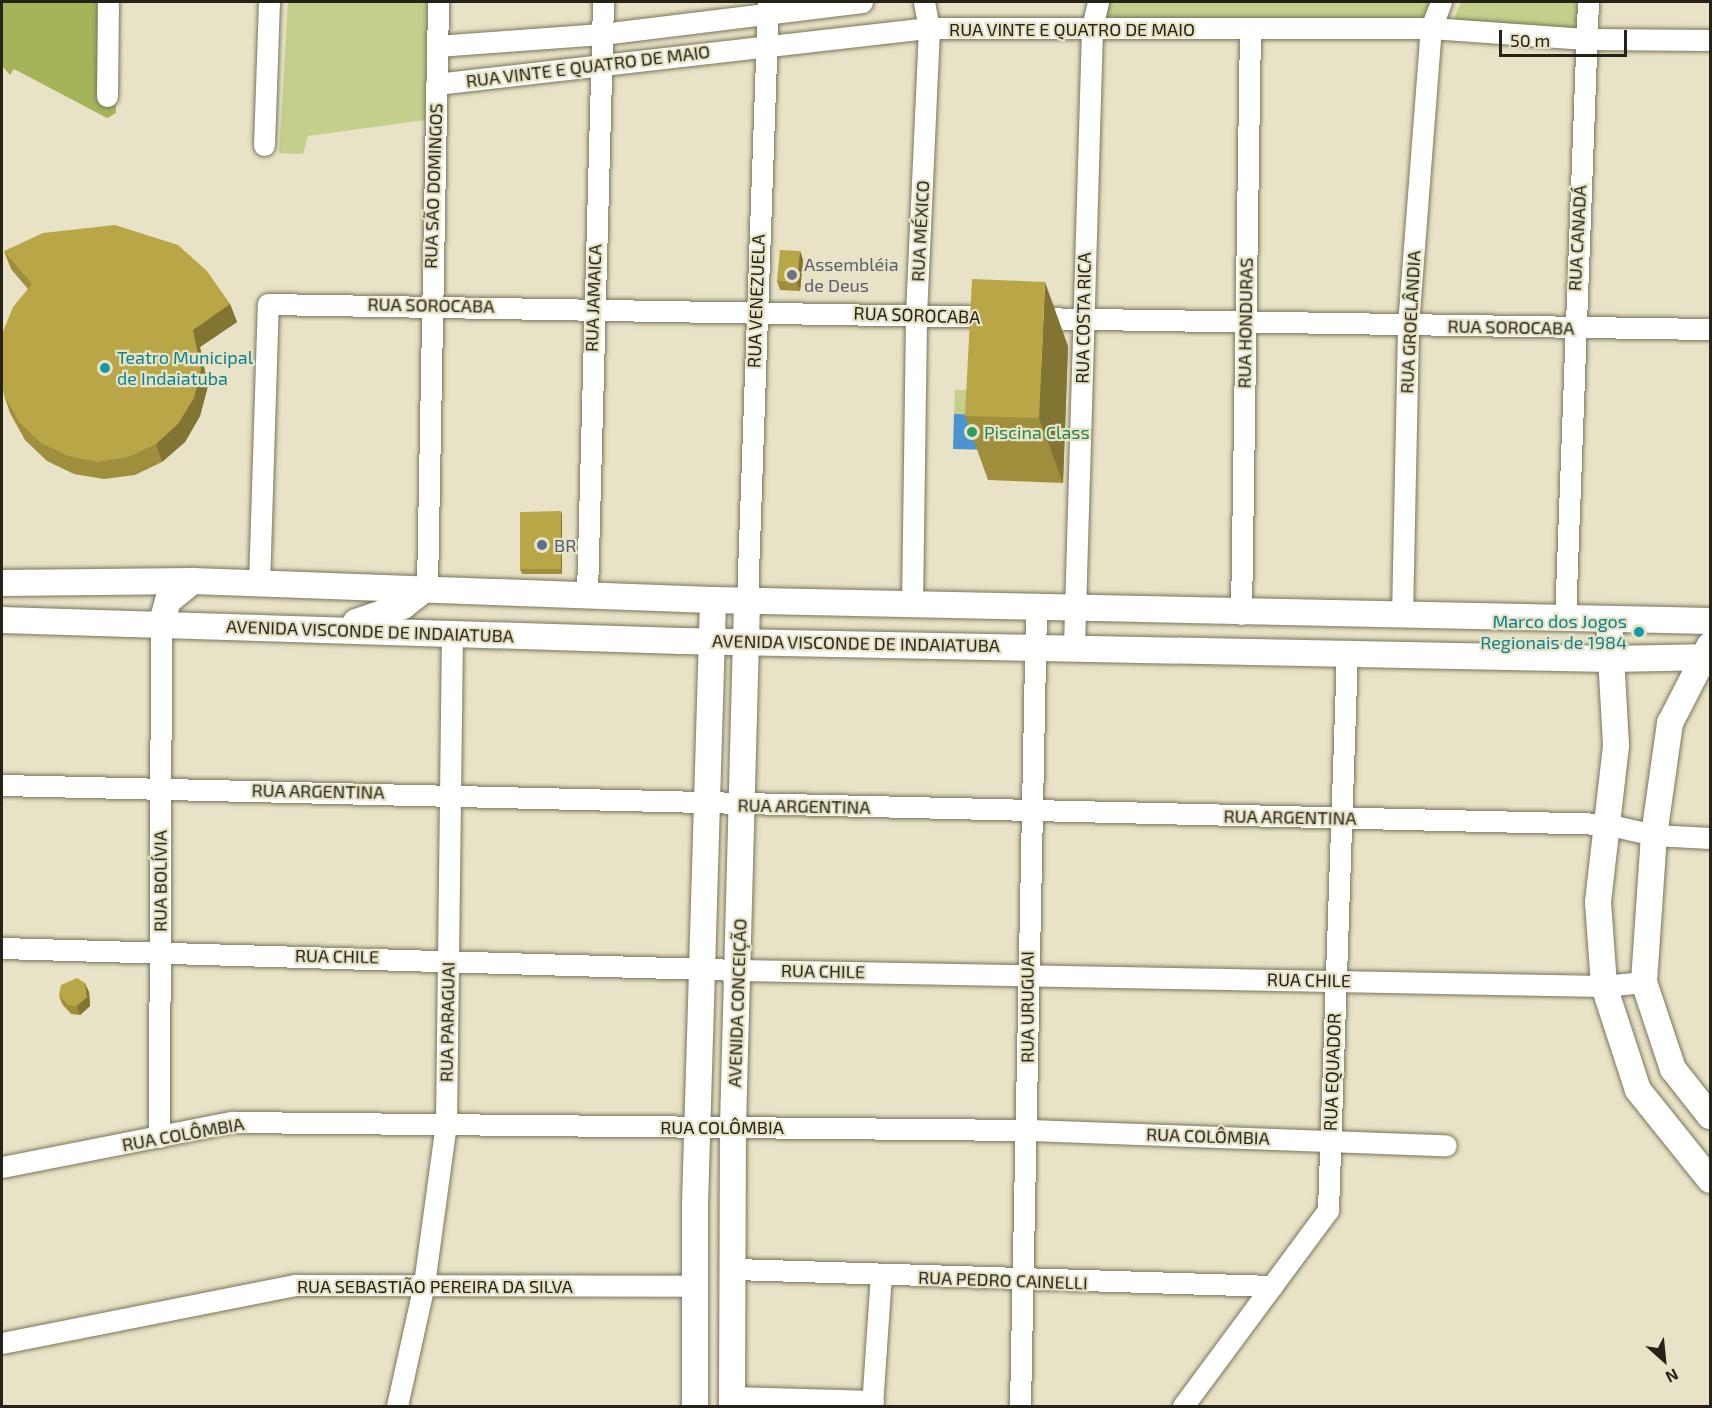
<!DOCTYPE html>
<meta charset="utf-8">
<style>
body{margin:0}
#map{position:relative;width:1712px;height:1408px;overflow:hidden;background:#e8e3c6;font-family:"Exo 2",sans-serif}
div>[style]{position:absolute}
.green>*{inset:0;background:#c3cf8b}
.forest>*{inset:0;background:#a6b459}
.water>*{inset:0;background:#4a95d0}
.roads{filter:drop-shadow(0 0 2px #7a755b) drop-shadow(0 0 2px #7a755b)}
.minor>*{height:21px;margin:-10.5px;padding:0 10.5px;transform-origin:10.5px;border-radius:10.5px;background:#fff}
.major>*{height:26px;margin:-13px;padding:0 13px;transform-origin:13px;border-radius:13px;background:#fff}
.wall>*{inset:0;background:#9f8f3d}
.shaded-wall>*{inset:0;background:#827432}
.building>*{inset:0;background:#b9a647}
.dots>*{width:16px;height:16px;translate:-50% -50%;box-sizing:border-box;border:3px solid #e8e3c6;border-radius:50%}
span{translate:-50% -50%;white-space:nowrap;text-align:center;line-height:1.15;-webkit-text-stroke:4.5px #e8e3c6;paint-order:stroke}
.street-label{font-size:18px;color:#252318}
.worship-label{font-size:18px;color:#5b616d}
.left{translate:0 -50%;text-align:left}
.culture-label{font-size:18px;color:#0d838f}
.right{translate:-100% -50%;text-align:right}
.leisure-label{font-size:18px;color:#27864d}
.service-label{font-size:18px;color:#4e5e75}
.frame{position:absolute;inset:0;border:3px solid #252318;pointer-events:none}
.north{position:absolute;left:1634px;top:1330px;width:60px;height:60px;-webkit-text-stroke:4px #e8e3c6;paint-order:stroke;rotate:153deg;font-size:16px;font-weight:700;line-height:24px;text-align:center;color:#252318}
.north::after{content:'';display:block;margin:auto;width:21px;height:27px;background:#252318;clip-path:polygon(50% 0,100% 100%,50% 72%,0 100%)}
.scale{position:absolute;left:1499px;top:30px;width:128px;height:27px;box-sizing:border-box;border:3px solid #252318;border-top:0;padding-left:8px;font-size:18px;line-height:21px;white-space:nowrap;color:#252318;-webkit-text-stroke:4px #e8e3c6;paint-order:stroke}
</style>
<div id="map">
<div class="green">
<div style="clip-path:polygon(288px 2px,428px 2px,425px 120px,308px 136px,303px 154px,279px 153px)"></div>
<div style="clip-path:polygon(1098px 2px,1441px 2px,1431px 28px,1092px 28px)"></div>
<div style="clip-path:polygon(1461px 2px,1588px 2px,1586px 39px,1449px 30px)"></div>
<div style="clip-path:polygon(955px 390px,993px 390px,992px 414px,954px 414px)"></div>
</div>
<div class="forest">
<div style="clip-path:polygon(2px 2px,111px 2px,116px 113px,107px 118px,14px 69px,10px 75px,2px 66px)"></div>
</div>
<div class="water">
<div style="clip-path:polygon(954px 414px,992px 415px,990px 450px,953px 449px)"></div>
</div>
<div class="roads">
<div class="minor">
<div style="left:437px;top:46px;width:165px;rotate:-4.2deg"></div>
<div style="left:602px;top:34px;width:262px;rotate:-7deg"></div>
<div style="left:436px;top:84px;width:496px;rotate:-6.5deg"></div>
<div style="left:929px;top:28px;width:502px"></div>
<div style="left:1431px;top:28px;width:155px;rotate:4.1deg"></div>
<div style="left:1586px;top:39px;width:124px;rotate:0.5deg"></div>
<div style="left:107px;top:96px;width:94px;rotate:-89.4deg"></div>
<div style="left:264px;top:145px;width:143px;rotate:-88deg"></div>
<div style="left:1030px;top:318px;width:680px;rotate:0.93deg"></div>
<div style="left:259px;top:585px;width:281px;rotate:-88.2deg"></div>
<div style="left:268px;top:304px;width:731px;rotate:1.02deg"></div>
<div style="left:427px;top:587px;width:585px;rotate:-88.92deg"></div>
<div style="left:587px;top:594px;width:592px;rotate:-88.45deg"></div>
<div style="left:747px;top:601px;width:599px;rotate:-87.99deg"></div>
<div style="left:912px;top:605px;width:290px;rotate:-89.2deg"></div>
<div style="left:916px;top:315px;width:287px;rotate:-87.4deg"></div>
<div style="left:929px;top:28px;width:26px;rotate:-101deg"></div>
<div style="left:1241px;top:614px;width:583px;rotate:-89.12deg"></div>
<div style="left:1402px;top:616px;width:291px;rotate:-88.8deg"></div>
<div style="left:1408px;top:325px;width:298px;rotate:-85.6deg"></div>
<div style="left:1431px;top:28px;width:28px;rotate:-69deg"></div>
<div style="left:1565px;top:619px;width:617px;rotate:-87.87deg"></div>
<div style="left:1074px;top:646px;width:618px;rotate:-88.33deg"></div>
<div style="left:1092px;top:28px;width:27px;rotate:-77deg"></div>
<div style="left:2px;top:785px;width:1604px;rotate:1.39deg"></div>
<div style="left:1606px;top:824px;width:49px;rotate:12.9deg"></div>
<div style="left:1654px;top:835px;width:56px;rotate:3.1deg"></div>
<div style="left:2px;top:948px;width:737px;rotate:1.71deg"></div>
<div style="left:739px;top:970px;width:865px;rotate:1.06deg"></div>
<div style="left:1604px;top:986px;width:40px;rotate:-5.7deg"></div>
<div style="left:159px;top:1137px;width:512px;rotate:-89.78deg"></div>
<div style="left:2px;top:1167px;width:234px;rotate:-11.1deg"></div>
<div style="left:232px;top:1122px;width:795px;rotate:0.58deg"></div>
<div style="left:1027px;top:1130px;width:419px;rotate:2.1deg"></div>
<div style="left:735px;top:1269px;width:537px;rotate:1.81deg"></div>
<div style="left:2px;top:1343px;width:299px;rotate:-11.2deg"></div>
<div style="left:295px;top:1285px;width:399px;rotate:0.1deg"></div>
<div style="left:732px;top:1397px;width:141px;rotate:1.6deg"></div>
<div style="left:397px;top:1406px;width:125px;rotate:-77.5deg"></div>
<div style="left:424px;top:1284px;width:162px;rotate:-82.2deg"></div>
<div style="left:446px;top:1124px;width:490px;rotate:-89.3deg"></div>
<div style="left:872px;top:1406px;width:131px;rotate:-86.1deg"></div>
<div style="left:1020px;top:1406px;width:798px;rotate:-88.85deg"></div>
<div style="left:1183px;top:1406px;width:244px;rotate:-53.5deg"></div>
<div style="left:1328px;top:1210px;width:557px;rotate:-88.05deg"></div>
</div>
<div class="major">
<div style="left:2px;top:583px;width:191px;rotate:-0.6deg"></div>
<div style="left:193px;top:581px;width:520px;rotate:2.09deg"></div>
<div style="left:713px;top:600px;width:997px;rotate:1.21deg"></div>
<div style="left:2px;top:620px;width:679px;rotate:1.77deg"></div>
<div style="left:681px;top:641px;width:929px;rotate:1.11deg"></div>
<div style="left:1610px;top:659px;width:100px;rotate:-1.1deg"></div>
<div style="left:1609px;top:620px;width:126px;rotate:86.8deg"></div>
<div style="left:1616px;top:746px;width:157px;rotate:96.6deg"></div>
<div style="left:1598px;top:902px;width:84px;rotate:85.9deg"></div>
<div style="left:1604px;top:986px;width:109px;rotate:71.9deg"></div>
<div style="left:1638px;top:1090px;width:115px;rotate:51.3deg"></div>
<div style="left:356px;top:622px;width:50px;rotate:-18.8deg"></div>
<div style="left:403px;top:606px;width:31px;rotate:-38deg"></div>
<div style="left:161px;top:625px;width:25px;rotate:-74deg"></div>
<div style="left:168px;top:601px;width:32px;rotate:-39deg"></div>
<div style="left:1710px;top:645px;width:88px;rotate:117.1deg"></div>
<div style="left:1670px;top:723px;width:113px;rotate:98.1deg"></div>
<div style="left:1654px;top:835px;width:147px;rotate:93.9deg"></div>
<div style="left:1644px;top:982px;width:92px;rotate:71.6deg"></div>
<div style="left:1673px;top:1069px;width:60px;rotate:51.8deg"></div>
<div style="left:695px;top:1406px;width:202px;rotate:-90deg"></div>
<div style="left:695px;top:1204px;width:604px;rotate:-88.29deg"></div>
<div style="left:732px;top:1406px;width:280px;rotate:-89.8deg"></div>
<div style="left:733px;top:1126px;width:525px;rotate:-88.47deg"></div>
</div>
</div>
<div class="wall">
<div style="clip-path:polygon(4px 251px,230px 304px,237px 322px,200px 347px,208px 386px,200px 416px,185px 442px,162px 462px,135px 475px,104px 479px,74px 474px,47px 461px,25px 440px,10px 413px,4px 395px,28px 289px,11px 269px)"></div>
<div style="clip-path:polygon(800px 251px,803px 260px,800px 291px,780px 290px,777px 281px)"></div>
<div style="clip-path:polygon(1068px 346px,1063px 483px,988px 480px,965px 416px)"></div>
<div style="clip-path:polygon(561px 511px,562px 516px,562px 574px,522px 574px,520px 569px)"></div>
<div style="clip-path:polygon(89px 992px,90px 1006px,80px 1015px,71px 1014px,62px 1004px,59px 995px)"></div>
</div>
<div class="shaded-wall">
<div style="clip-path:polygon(800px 251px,803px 260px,800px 291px,797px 282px)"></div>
<div style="clip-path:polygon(1045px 282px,1068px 346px,1063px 483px,1039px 418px)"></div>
<div style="clip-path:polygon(230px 304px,237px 322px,200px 347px,208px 386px,200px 416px,185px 442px,162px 462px,156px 444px,193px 330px)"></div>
<div style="clip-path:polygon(561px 511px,562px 516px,562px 574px,561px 569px)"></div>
<div style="clip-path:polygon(85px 983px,89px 992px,90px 1006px,80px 1015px,77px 1006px)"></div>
</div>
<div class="building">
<div style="clip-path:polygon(115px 225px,178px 245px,207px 271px,230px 304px,193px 330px,201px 369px,194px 398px,178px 424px,156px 444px,128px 457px,98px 462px,68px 456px,41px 443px,19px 422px,4px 395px,2px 383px,2px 334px,13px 307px,32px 284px,4px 251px,43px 233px)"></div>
<div style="clip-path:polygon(780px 250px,800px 251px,797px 282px,777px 281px)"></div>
<div style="clip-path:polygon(972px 279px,1045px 282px,1039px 418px,965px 416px)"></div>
<div style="clip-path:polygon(561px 511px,561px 569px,520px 569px,520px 512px)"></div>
<div style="clip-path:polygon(77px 978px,85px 983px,87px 997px,77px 1006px,68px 1005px,59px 995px,61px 985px)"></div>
</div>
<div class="dots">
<div style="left:792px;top:275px;background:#6b7280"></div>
<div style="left:105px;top:368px;background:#0f9aa8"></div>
<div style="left:972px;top:432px;background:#2e9e5b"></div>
<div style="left:542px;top:545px;background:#5c6f8a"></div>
<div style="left:1639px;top:632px;background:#0f9aa8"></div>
</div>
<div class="street-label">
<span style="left:1072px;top:29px">RUA VINTE E QUATRO DE MAIO</span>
<span style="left:588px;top:66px;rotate:-7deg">RUA VINTE E QUATRO DE MAIO</span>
<span style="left:433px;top:186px;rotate:-88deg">RUA SÃO DOMINGOS</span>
<span style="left:920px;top:231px;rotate:-87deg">RUA MÉXICO</span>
<span style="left:1577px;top:238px;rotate:-87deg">RUA CANADÁ</span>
<span style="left:593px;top:298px;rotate:-88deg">RUA JAMAICA</span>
<span style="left:756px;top:301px;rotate:-88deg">RUA VENEZUELA</span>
<span style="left:431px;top:305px;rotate:1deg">RUA SOROCABA</span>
<span style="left:917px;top:315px;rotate:2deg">RUA SOROCABA</span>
<span style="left:1083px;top:318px;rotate:-89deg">RUA COSTA RICA</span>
<span style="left:1410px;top:322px;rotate:-87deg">RUA GROELÂNDIA</span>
<span style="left:1245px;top:323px;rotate:-89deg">RUA HONDURAS</span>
<span style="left:1511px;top:327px;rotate:1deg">RUA SOROCABA</span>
<span style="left:370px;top:631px;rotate:2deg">AVENIDA VISCONDE DE INDAIATUBA</span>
<span style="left:856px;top:643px;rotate:1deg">AVENIDA VISCONDE DE INDAIATUBA</span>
<span style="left:318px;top:791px;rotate:1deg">RUA ARGENTINA</span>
<span style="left:804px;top:806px;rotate:1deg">RUA ARGENTINA</span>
<span style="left:1290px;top:817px;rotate:1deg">RUA ARGENTINA</span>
<span style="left:160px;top:881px;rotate:-90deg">RUA BOLÍVIA</span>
<span style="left:337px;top:956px;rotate:1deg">RUA CHILE</span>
<span style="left:823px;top:971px;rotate:1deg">RUA CHILE</span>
<span style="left:1309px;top:980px;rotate:1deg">RUA CHILE</span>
<span style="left:737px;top:1003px;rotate:-88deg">AVENIDA CONCEIÇÃO</span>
<span style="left:1027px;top:1007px;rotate:-90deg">RUA URUGUAI</span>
<span style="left:447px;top:1022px;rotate:-89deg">RUA PARAGUAI</span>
<span style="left:1332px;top:1072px;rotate:-88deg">RUA EQUADOR</span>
<span style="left:722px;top:1127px">RUA COLÔMBIA</span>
<span style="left:183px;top:1134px;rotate:-10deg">RUA COLÔMBIA</span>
<span style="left:1208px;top:1136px;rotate:2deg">RUA COLÔMBIA</span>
<span style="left:1003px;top:1280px;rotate:2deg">RUA PEDRO CAINELLI</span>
<span style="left:435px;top:1286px">RUA SEBASTIÃO PEREIRA DA SILVA</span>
</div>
<div class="worship-label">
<span class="left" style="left:804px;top:275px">Assembléia<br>de Deus</span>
</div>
<div class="culture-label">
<span class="left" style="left:117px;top:368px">Teatro Municipal<br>de Indaiatuba</span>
<span class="right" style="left:1627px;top:632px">Marco dos Jogos<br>Regionais de 1984</span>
</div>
<div class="leisure-label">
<span class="left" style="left:984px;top:432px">Piscina Class</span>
</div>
<div class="service-label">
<span class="left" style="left:554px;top:545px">BR</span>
</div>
<div class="frame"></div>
<div class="north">N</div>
<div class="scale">50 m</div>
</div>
